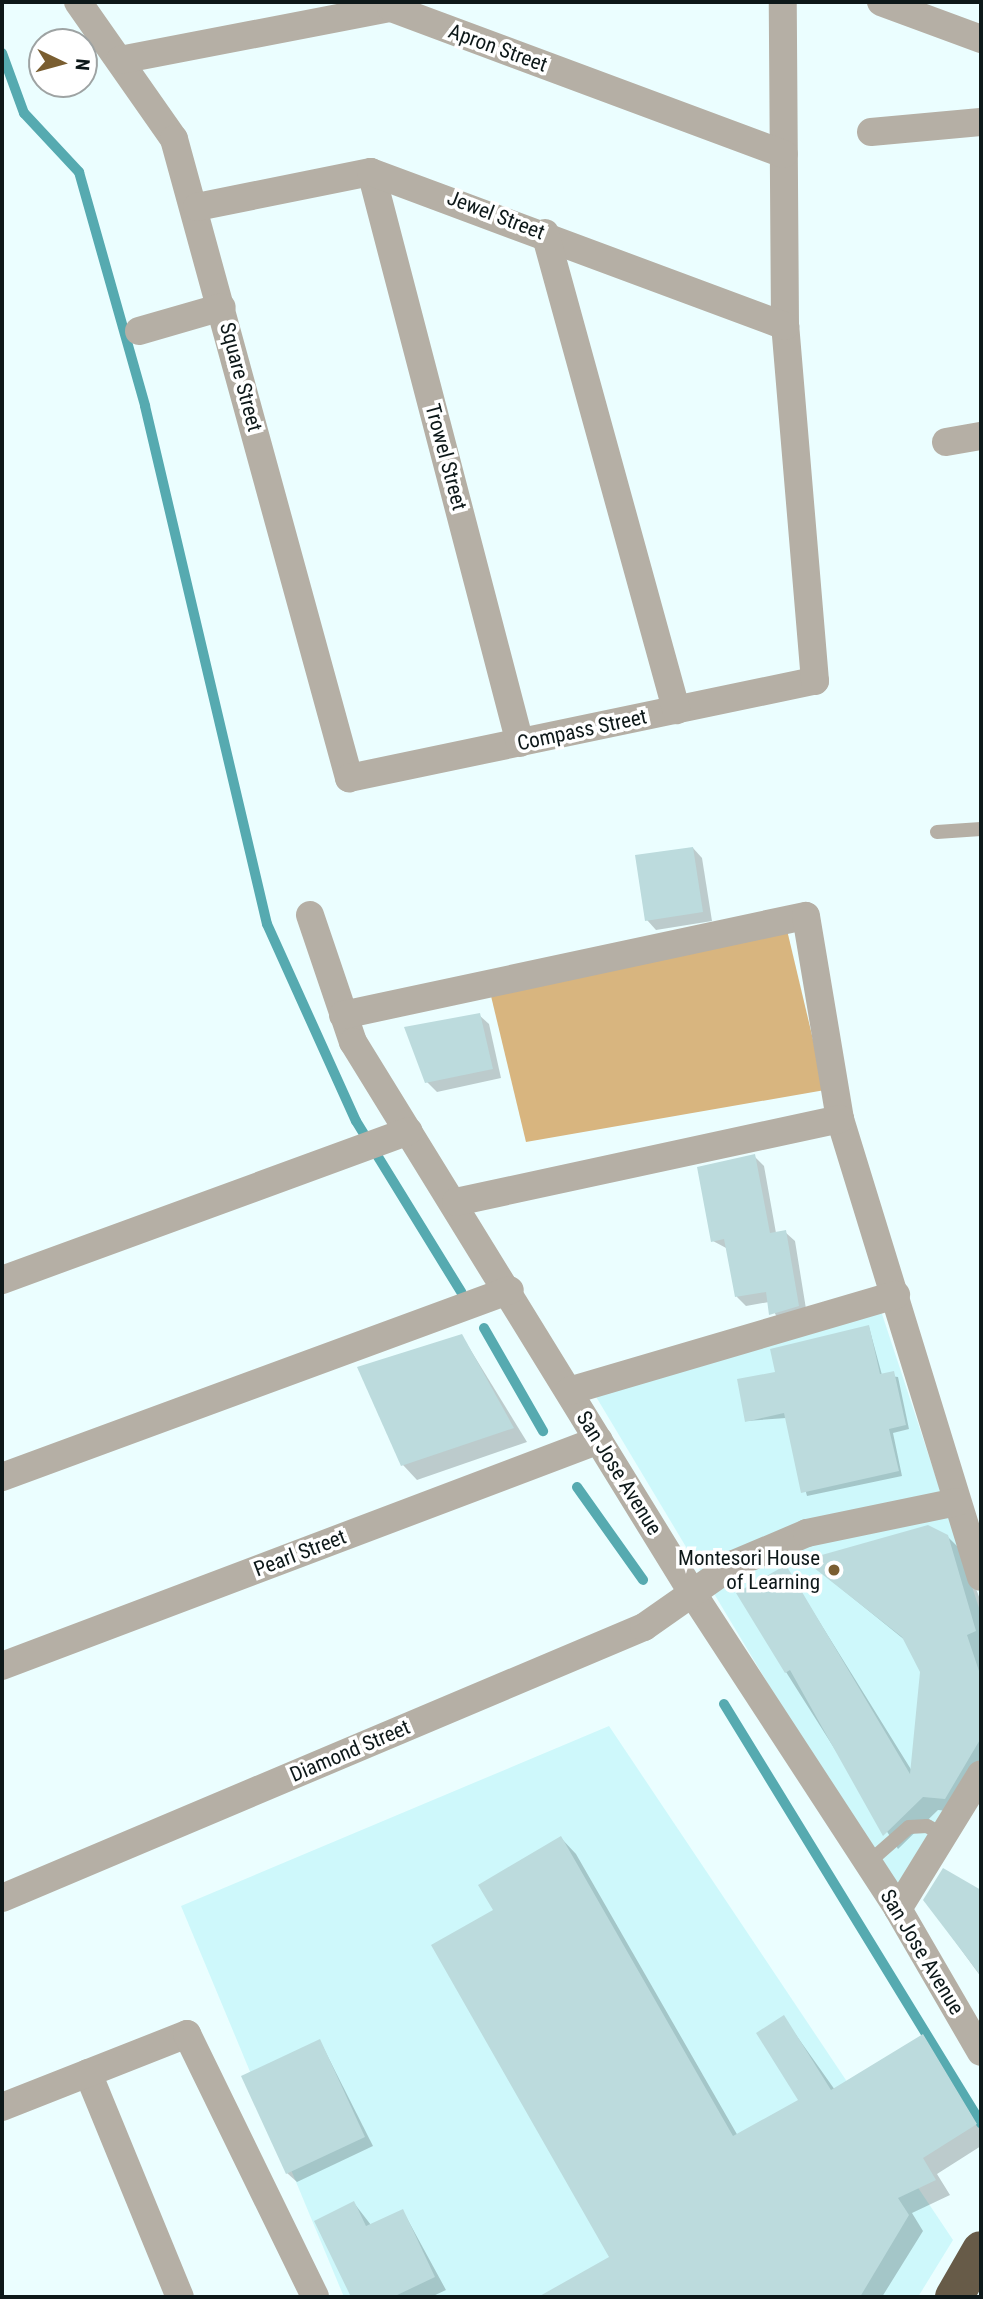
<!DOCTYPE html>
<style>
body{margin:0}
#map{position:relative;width:983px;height:2299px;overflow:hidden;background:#ebfeff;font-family:"Roboto Condensed",sans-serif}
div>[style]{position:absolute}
.built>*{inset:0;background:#cef8fb}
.forest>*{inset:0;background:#d8b57f}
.shadow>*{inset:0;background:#0003}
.stream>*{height:10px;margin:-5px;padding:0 5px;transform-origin:5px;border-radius:5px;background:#56aab0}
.building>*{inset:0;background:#bcdbdd}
.lane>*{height:14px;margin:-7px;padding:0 7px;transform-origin:7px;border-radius:7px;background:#b5afa5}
.street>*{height:28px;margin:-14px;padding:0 14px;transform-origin:14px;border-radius:14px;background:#b5afa5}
.highway>*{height:38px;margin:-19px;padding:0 19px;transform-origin:19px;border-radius:19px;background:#675b48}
.dots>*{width:19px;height:19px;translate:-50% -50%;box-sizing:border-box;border:4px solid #fff;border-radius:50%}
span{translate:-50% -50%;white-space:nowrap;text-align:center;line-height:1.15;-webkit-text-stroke:7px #fff;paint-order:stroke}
.street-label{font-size:21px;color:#0d1819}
.poi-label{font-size:21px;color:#0d1819}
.right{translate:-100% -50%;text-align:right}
.frame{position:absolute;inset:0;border:4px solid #0d1819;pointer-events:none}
.north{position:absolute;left:28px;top:28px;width:70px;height:70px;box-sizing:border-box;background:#fff;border:2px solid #9ea3a3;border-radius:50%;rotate:95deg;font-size:19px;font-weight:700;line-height:28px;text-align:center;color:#0d1819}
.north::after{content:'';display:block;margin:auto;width:24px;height:32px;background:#7a5e31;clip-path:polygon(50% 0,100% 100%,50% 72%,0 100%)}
</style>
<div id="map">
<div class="built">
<div style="clip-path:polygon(881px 1311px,981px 1614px,981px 1770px,904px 1891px,891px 1889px,595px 1395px)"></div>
<div style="clip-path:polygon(609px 1726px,953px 2240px,918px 2297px,344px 2297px,181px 1906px)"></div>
</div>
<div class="forest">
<div style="clip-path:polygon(787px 930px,825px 1090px,526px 1142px,491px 996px)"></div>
</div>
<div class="shadow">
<div style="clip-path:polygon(693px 848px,702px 858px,712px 921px,656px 930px,647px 920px)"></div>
<div style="clip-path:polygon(479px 1015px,489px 1024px,501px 1078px,437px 1092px,427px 1082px)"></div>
<div style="clip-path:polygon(754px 1156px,764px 1166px,776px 1233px,785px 1232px,795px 1241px,807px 1315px,780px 1323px,769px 1302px,746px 1306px,737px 1297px,728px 1249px,713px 1241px)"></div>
<div style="clip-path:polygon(869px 1327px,882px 1375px,898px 1377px,909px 1429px,893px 1433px,902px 1476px,807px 1496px,786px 1418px,747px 1421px,777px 1373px)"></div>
<div style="clip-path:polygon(462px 1336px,527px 1442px,417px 1480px,403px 1465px)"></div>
<div style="clip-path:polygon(947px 1536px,962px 1551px,981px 1602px,981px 1775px,959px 1812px,938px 1810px,898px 1849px,786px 1672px,786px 1568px,912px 1771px,921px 1671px,906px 1641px,807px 1561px)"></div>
<div style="clip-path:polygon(561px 1838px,576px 1854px,738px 2136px,801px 2101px,784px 2018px,835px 2090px,922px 2036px,938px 2052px,981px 2124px,981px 2146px,937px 2174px,950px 2195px,912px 2213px,923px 2231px,882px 2297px,542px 2297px,611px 2258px,495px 1911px)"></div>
<div style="clip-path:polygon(943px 1870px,981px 1892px,981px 1977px,925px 1900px)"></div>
<div style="clip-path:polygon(320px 2041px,373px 2146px,297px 2182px,287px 2173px)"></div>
<div style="clip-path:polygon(354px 2203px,371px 2225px,403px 2211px,446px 2290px,431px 2297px,353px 2297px,316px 2221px)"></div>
</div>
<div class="stream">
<div style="left:2px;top:53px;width:64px;rotate:69.9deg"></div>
<div style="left:24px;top:113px;width:81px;rotate:47deg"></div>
<div style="left:79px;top:172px;width:243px;rotate:74.2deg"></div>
<div style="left:145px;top:406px;width:532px;rotate:76.75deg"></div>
<div style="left:267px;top:924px;width:216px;rotate:65.7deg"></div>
<div style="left:356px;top:1121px;width:201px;rotate:58.4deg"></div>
<div style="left:484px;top:1328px;width:119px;rotate:60.2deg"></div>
<div style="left:577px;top:1487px;width:114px;rotate:54.6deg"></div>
<div style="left:724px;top:1704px;width:492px;rotate:58.5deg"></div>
</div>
<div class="building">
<div style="clip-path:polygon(693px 847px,703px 912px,645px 921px,635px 855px)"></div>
<div style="clip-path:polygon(480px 1013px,493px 1069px,425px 1083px,404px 1027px)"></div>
<div style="clip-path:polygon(755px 1154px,770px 1233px,786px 1230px,799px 1306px,769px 1315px,766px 1292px,735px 1297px,724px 1239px,711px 1242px,697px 1167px)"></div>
<div style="clip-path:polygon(869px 1325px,880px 1374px,894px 1371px,906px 1425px,889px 1429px,899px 1471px,801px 1493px,784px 1413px,745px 1422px,737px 1379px,775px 1372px,770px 1349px)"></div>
<div style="clip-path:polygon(462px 1334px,514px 1428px,401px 1466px,357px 1367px)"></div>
<div style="clip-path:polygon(928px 1525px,948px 1535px,976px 1631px,967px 1635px,981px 1677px,981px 1738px,945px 1799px,923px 1797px,883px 1836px,790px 1670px,785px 1673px,736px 1593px,786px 1565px,910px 1774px,920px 1672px,902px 1637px,804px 1560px)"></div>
<div style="clip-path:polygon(561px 1836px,733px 2136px,798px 2100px,756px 2033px,784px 2015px,831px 2090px,923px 2034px,977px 2124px,923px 2158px,936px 2180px,898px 2198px,909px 2215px,860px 2297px,538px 2297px,609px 2257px,431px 1945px,493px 1910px,478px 1885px)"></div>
<div style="clip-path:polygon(943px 1868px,981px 1890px,981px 1976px,923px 1900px)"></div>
<div style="clip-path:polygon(320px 2039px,365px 2137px,286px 2174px,241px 2076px)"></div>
<div style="clip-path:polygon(354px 2201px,366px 2226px,403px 2209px,435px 2277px,393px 2297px,351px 2297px,314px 2221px)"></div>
</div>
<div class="lane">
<div style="left:937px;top:832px;width:44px;rotate:-3.9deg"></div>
<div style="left:869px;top:1862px;width:53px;rotate:-41.2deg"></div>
<div style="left:909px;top:1827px;width:18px;rotate:-3deg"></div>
<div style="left:927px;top:1826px;width:21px;rotate:28deg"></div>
</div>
<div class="street">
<div style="left:78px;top:2px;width:167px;rotate:55deg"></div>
<div style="left:174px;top:139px;width:663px;rotate:74.68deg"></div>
<div style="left:349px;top:778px;width:476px;rotate:-11.8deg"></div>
<div style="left:815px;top:681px;width:356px;rotate:-94.8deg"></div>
<div style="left:785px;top:326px;width:324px;rotate:-90.4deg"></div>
<div style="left:881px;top:2px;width:107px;rotate:20.3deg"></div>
<div style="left:120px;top:60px;width:276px;rotate:-10.9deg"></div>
<div style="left:391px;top:8px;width:419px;rotate:20.4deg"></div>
<div style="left:871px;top:132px;width:110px;rotate:-5.2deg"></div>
<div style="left:371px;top:172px;width:590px;rotate:75.38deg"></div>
<div style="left:197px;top:207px;width:177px;rotate:-11.4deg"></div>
<div style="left:371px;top:172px;width:442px;rotate:20.4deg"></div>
<div style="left:545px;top:233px;width:495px;rotate:74.6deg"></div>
<div style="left:139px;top:331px;width:86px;rotate:-16.1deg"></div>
<div style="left:946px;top:442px;width:36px;rotate:-10deg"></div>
<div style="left:310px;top:915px;width:134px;rotate:71.3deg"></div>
<div style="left:353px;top:1042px;width:648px;rotate:58.37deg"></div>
<div style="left:693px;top:1594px;width:376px;rotate:56.9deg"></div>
<div style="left:898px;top:1909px;width:165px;rotate:59.9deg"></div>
<div style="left:343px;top:1015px;width:473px;rotate:-12.1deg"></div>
<div style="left:806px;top:916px;width:206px;rotate:80.5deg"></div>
<div style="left:840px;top:1119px;width:479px;rotate:72.9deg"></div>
<div style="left:456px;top:1202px;width:393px;rotate:-12.2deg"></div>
<div style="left:2px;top:1280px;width:433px;rotate:-20.1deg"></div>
<div style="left:569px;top:1391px;width:341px;rotate:-16.4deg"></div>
<div style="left:2px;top:1477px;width:541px;rotate:-20.21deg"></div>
<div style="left:2px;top:1666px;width:638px;rotate:-20.73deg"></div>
<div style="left:2px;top:1898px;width:697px;rotate:-22.89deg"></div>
<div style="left:644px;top:1627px;width:110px;rotate:-35deg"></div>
<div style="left:734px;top:1564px;width:79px;rotate:-23deg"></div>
<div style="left:807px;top:1533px;width:153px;rotate:-11.7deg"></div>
<div style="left:898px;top:1909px;width:158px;rotate:-58.4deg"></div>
<div style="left:88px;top:2073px;width:242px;rotate:67.7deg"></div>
<div style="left:2px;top:2107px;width:199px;rotate:-21.5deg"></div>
<div style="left:187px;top:2034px;width:292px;rotate:64deg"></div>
</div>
<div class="highway">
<div style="left:954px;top:2297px;width:54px;rotate:-60.1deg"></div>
</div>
<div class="dots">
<div style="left:834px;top:1570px;background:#7a5e31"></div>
</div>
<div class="street-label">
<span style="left:498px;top:48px;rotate:20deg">Apron Street</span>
<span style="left:496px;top:215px;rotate:21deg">Jewel Street</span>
<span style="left:241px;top:377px;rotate:75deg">Square Street</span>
<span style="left:446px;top:457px;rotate:75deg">Trowel Street</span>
<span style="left:582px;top:730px;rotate:-12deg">Compass Street</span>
<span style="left:619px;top:1473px;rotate:58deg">San Jose Avenue</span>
<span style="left:300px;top:1553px;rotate:-21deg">Pearl Street</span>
<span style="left:350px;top:1751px;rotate:-23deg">Diamond Street</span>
<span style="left:922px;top:1952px;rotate:59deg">San Jose Avenue</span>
</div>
<div class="poi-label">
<span class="right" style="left:820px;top:1570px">Montesori House<br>of Learning</span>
</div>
<div class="frame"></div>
<div class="north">N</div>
</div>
